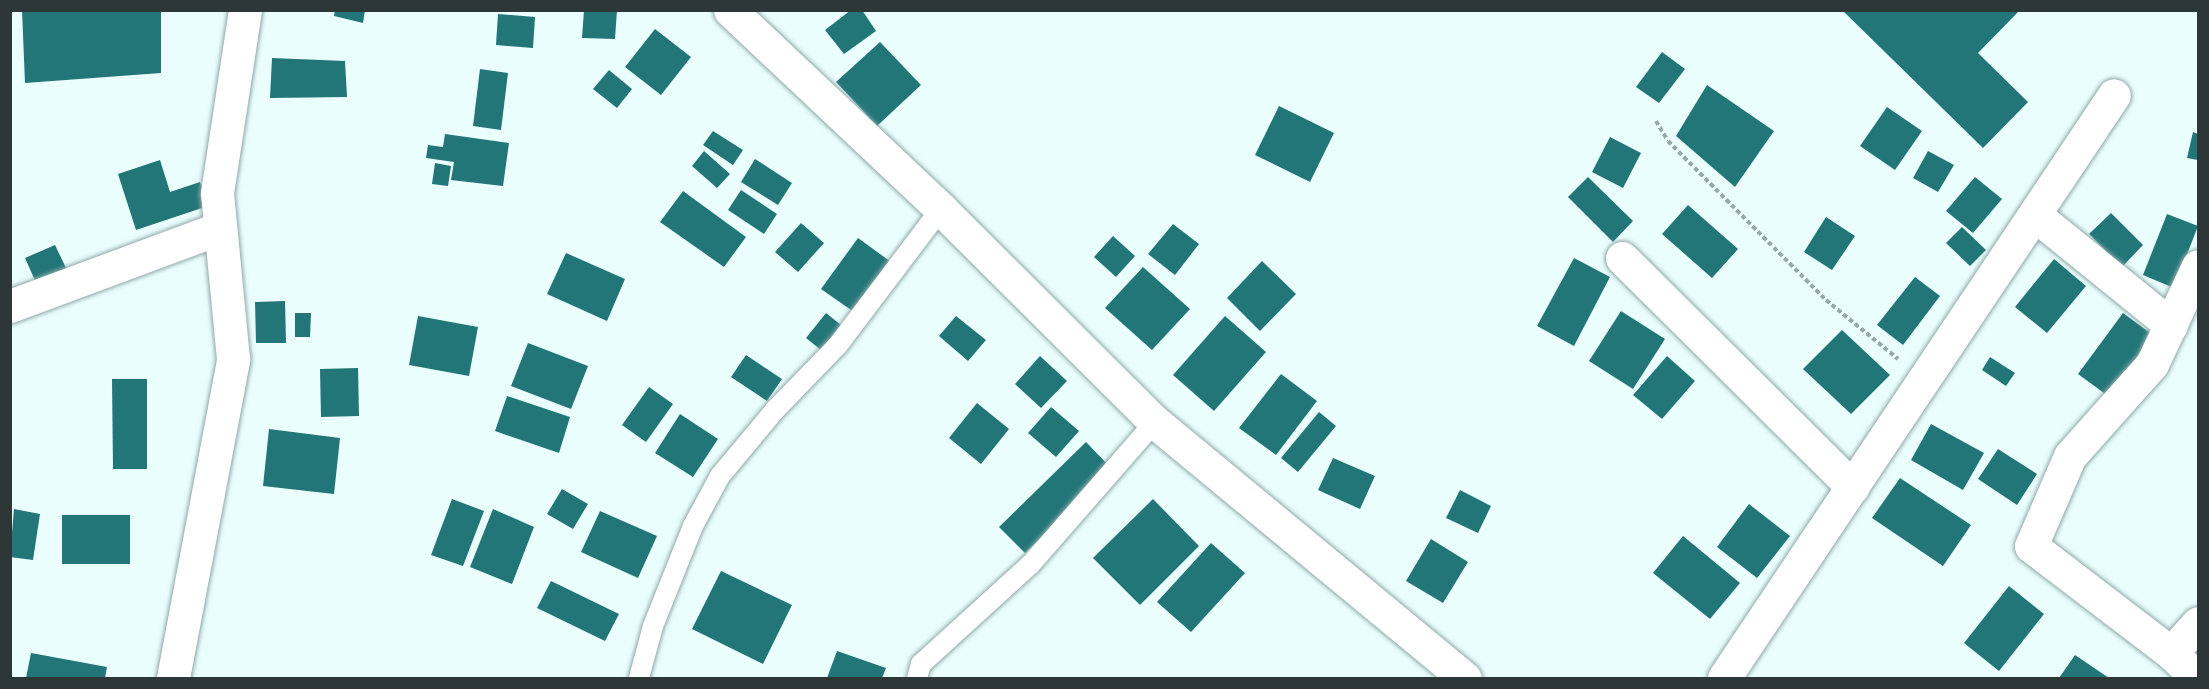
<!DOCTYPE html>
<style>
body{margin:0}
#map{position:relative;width:2209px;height:689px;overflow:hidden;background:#eafefe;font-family:Quicksand,sans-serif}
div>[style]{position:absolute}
.building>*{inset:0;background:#227678}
.path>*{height:4px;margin-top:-2px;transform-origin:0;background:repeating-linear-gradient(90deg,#98a7a7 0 4.5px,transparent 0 7.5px)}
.roads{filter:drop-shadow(0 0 2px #90a8a8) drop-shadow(0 0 2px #90a8a8)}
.service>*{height:20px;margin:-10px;padding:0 10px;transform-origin:10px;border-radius:10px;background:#fff}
.minor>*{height:33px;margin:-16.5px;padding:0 16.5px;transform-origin:16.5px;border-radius:16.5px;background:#fff}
span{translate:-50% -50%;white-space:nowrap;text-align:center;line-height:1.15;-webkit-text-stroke:6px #eafefe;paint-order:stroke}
.frame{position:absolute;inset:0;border:12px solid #2d3737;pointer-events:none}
</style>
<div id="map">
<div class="building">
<div style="clip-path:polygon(22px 10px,161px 10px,161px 73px,25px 83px)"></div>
<div style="clip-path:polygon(335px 10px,365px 10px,363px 23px,334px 16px)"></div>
<div style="clip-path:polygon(584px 10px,617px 10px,615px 39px,582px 38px)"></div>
<div style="clip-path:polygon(851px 10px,862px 10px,876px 31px,844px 54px,825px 30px)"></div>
<div style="clip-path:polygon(1842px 10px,2020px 10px,1978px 53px,2028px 102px,1983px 148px)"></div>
<div style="clip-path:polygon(498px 14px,535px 17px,533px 48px,496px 45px)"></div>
<div style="clip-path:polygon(655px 29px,691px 57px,661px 95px,625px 67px)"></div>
<div style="clip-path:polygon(880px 42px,921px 85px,877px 126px,836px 82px)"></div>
<div style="clip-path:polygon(1662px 52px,1685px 69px,1659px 103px,1636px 87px)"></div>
<div style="clip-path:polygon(272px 58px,345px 61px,347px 97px,270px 98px)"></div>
<div style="clip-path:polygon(480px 69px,508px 73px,501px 130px,473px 126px)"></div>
<div style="clip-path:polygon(609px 70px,632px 89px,617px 108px,593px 89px)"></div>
<div style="clip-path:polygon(1707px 85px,1774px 131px,1735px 187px,1676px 136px)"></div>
<div style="clip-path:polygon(1279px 106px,1334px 133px,1310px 182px,1255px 155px)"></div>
<div style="clip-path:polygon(1887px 107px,1922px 131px,1895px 170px,1860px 146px)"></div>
<div style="clip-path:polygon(713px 131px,743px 150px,733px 165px,703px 145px)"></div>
<div style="clip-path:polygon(2193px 132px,2198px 134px,2198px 160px,2187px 158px)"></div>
<div style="clip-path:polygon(445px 134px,509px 143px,503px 186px,451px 180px,454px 162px,426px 158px,428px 145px,443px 147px)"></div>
<div style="clip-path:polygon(1610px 137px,1641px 153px,1623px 188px,1592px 172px)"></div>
<div style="clip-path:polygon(704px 151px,730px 174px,717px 188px,692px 166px)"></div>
<div style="clip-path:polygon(1928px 151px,1954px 165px,1938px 192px,1913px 178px)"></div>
<div style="clip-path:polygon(755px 159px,792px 183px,778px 205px,741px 182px)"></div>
<div style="clip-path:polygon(160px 160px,170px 192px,200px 182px,208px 206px,136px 230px,118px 174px)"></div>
<div style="clip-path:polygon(435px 163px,451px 166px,448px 186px,432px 184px)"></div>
<div style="clip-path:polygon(1588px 177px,1633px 221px,1613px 242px,1568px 197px)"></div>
<div style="clip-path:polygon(1975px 177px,2002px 199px,1973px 233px,1946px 211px)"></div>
<div style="clip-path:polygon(741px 190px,777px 214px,764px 234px,728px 210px)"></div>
<div style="clip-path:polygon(683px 191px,746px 237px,724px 267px,660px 222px)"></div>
<div style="clip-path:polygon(1688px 205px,1738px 249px,1712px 278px,1662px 234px)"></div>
<div style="clip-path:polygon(2111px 213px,2143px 245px,2122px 267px,2089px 234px)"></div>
<div style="clip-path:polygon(2167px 214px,2198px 226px,2174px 288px,2143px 275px)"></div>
<div style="clip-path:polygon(1826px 217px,1855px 236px,1832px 270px,1804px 252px)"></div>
<div style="clip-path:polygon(801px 223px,824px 243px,798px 272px,775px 252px)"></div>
<div style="clip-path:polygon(1173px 224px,1199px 244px,1175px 275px,1148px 254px)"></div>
<div style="clip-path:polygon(1962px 227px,1986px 250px,1970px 266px,1946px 243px)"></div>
<div style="clip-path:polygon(1113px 236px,1135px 256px,1116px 277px,1094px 257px)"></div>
<div style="clip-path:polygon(858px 238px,891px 262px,854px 312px,821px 289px)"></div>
<div style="clip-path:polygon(55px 245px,68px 272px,37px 285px,25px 258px)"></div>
<div style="clip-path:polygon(566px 253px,625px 279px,607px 321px,547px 294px)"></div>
<div style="clip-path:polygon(1574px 258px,1610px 277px,1574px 346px,1537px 326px)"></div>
<div style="clip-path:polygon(2054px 259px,2086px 286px,2047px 333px,2015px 307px)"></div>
<div style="clip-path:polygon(1262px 261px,1296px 294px,1260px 331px,1227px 298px)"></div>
<div style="clip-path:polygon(1143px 267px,1190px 309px,1152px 350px,1105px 308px)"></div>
<div style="clip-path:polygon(1915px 277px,1940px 296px,1903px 345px,1877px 325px)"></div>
<div style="clip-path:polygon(285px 301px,286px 343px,256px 343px,255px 302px)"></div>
<div style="clip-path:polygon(1621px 311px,1665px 339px,1633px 389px,1589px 361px)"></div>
<div style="clip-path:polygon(295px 313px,311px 313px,310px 337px,295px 337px)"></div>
<div style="clip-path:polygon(826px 313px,841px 325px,821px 350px,806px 338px)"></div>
<div style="clip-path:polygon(2123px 313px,2153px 335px,2108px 396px,2078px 374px)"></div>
<div style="clip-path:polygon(418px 316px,478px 327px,469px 376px,409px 365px)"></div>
<div style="clip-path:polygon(956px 316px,986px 340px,968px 361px,939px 336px)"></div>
<div style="clip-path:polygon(1225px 316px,1266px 352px,1214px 411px,1173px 375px)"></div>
<div style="clip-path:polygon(1842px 330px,1890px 375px,1851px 414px,1803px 369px)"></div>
<div style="clip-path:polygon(528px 343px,588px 366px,571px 409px,511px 386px)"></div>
<div style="clip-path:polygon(746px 355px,782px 379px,767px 401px,731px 377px)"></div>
<div style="clip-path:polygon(1040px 356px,1067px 381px,1041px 408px,1015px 384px)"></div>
<div style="clip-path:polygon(1667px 356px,1695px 381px,1662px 419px,1633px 395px)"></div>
<div style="clip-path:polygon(1990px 357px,2015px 373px,2006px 386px,1982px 370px)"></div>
<div style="clip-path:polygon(358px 368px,359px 416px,321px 417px,320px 369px)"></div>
<div style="clip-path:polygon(1281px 374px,1317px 401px,1276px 455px,1239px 428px)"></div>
<div style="clip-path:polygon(112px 379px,147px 379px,147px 469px,113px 469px)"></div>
<div style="clip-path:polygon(649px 387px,673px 404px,646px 442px,622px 425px)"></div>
<div style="clip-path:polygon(507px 396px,570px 417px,559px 453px,495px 431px)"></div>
<div style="clip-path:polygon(977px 403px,1009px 429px,981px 464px,949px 438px)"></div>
<div style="clip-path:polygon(1051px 407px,1079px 431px,1056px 457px,1028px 433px)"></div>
<div style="clip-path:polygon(1319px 412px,1336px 426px,1298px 472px,1281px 458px)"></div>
<div style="clip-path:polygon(680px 414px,718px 439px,693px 477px,655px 453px)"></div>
<div style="clip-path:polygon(1931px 424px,1984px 453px,1963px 490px,1911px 460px)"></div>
<div style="clip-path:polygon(269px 429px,340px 438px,334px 494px,263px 486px)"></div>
<div style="clip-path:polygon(1086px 442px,1112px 469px,1025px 553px,999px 527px)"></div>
<div style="clip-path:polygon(1998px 449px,2037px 474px,2017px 505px,1978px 479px)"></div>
<div style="clip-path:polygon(1333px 458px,1375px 476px,1360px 509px,1318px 490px)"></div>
<div style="clip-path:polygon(1900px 478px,1971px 525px,1943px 566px,1872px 518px)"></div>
<div style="clip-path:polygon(562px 489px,588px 504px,573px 529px,547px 514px)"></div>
<div style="clip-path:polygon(1460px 490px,1491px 506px,1478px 533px,1446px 518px)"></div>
<div style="clip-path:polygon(452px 499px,484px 511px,463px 566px,431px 555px)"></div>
<div style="clip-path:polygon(1153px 499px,1199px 546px,1140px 605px,1093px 558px)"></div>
<div style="clip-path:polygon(1749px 504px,1790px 536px,1757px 578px,1717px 547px)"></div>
<div style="clip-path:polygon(14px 509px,40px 514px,33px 560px,10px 557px)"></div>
<div style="clip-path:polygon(493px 509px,534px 527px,512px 584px,470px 567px)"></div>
<div style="clip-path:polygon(600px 511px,657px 536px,638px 578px,581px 552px)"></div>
<div style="clip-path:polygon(62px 515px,130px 515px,130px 564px,62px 564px)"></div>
<div style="clip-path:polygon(1683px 536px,1740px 583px,1710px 619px,1653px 573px)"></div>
<div style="clip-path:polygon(1431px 539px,1468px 562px,1443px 603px,1406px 581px)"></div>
<div style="clip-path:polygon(1211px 543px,1245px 573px,1191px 632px,1157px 602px)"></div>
<div style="clip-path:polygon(721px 571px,792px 605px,763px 664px,692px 629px)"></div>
<div style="clip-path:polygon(551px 581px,619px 614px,605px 641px,537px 608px)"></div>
<div style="clip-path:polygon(2009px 586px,2044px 614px,1999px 671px,1964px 643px)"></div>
<div style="clip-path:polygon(837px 651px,886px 668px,882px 678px,827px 678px)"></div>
<div style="clip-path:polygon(31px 653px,107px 667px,105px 678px,26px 678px)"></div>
<div style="clip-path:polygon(2075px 655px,2109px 678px,2059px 678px)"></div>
</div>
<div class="path">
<div style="left:1656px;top:121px;width:23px;rotate:59deg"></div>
<div style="left:1668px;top:141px;width:224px;rotate:45.2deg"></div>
<div style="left:1826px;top:300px;width:93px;rotate:39.3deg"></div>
</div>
<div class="roads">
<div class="service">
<div style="left:639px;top:678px;width:54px;rotate:-74.9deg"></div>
<div style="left:653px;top:626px;width:108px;rotate:-68.2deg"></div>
<div style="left:693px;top:526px;width:57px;rotate:-61.6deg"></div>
<div style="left:720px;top:476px;width:86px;rotate:-50.2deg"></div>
<div style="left:775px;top:410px;width:91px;rotate:-45.9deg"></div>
<div style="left:838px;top:345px;width:171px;rotate:-52.9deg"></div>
<div style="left:917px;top:678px;width:15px;rotate:-74deg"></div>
<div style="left:921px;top:664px;width:149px;rotate:-42.3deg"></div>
<div style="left:1031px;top:564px;width:189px;rotate:-48.9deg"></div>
</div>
<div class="minor">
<div style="left:730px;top:10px;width:290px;rotate:43.3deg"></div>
<div style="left:941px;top:209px;width:302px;rotate:44.9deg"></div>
<div style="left:1155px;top:422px;width:402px;rotate:39.6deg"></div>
<div style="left:2035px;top:215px;width:175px;rotate:39deg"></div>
<div style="left:1622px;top:258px;width:325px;rotate:44.8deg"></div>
<div style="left:10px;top:306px;width:224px;rotate:-20.4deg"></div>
<div style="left:2171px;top:653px;width:40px;rotate:-48deg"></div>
<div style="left:173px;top:678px;width:325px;rotate:-79.3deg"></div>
<div style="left:233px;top:359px;width:167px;rotate:-95.5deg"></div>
<div style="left:217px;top:193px;width:185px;rotate:-81.3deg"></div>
<div style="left:1724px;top:678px;width:701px;rotate:-56.22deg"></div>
<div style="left:2197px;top:678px;width:36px;rotate:-136deg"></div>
<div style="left:2171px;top:653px;width:176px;rotate:-142.6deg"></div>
<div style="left:2031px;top:546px;width:98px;rotate:-66.6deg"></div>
<div style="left:2070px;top:456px;width:123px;rotate:-48.3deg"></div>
<div style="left:2152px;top:364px;width:108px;rotate:-64.9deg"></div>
</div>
</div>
<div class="frame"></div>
</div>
